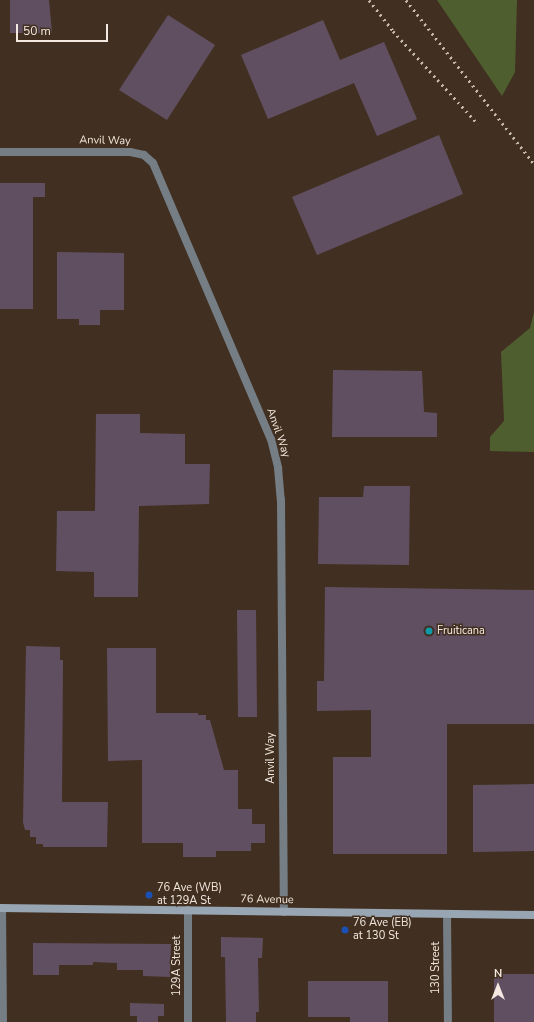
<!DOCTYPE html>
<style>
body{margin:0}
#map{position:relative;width:534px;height:1022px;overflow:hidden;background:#413021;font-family:"Nunito Sans",sans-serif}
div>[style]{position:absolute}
.green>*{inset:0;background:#4f5e2f}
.building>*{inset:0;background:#604f61}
.street>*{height:8px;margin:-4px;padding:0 4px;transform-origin:4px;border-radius:4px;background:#757d85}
.secondary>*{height:8px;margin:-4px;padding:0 4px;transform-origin:4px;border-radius:4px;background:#98a5b2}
.rail>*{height:3px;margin-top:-1.5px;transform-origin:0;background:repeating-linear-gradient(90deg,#c5b8ad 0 2px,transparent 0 6px)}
.dots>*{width:11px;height:11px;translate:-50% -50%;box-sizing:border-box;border:2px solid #413021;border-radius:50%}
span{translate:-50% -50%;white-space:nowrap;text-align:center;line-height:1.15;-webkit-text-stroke:3px #413021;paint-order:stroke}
.street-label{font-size:11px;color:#f4e9e0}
.poi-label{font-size:11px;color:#f4e9e0}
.left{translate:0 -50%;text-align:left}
.north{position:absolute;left:478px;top:966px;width:40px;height:40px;-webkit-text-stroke:3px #413021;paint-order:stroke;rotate:0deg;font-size:11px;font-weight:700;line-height:16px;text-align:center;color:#f4e9e0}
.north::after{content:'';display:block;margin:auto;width:14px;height:18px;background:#f4e9e0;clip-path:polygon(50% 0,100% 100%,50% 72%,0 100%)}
.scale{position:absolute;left:16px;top:24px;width:92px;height:18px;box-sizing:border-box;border:2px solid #f4e9e0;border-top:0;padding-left:5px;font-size:12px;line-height:14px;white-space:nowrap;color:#f4e9e0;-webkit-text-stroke:3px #413021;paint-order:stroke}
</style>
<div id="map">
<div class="green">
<div style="clip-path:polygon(437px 0,517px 0,515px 72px,502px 96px)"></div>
<div style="clip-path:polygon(534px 312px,534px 452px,490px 451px,490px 437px,504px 421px,501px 352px,530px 328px)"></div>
</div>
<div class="building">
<div style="clip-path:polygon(10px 0,49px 0,52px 33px,10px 33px)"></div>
<div style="clip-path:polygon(168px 15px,215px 45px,167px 120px,119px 90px)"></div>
<div style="clip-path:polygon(323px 20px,340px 60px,384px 42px,417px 119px,377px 136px,354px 83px,268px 119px,241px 55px)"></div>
<div style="clip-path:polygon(439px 135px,463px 194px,317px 255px,292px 197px)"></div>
<div style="clip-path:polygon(0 183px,45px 183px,45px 197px,33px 197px,33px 309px,0 309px)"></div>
<div style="clip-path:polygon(57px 252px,124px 253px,124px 310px,100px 310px,100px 325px,79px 325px,79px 319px,57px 319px)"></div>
<div style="clip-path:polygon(333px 370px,422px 371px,424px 412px,437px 413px,437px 437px,332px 437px)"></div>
<div style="clip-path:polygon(96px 414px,140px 414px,140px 433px,185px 434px,185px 464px,210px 464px,209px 504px,139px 506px,138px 597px,94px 597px,94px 572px,56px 571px,57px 511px,95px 511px)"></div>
<div style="clip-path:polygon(364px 486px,410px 486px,409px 565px,318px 564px,319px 497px,363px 497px)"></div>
<div style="clip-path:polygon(325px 587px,534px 590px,534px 724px,447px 724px,447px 854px,333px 854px,333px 757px,371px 757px,371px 710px,317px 711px,317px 681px,324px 681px)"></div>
<div style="clip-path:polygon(237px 610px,256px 610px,257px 717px,238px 717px)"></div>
<div style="clip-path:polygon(26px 646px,60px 647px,60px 660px,63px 660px,62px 802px,108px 802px,107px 847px,43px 847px,43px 844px,36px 844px,36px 837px,30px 837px,30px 830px,25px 830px,23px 822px)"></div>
<div style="clip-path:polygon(107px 648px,156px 648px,156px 713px,198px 713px,198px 715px,206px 715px,206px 720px,210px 720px,224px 770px,238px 770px,238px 809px,252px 809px,252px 824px,265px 824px,265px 843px,251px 843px,251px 851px,216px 851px,216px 857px,183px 857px,183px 843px,142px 843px,142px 760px,108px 761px)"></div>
<div style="clip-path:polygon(534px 784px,534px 851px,473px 852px,473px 785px)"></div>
<div style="clip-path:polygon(221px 937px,263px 938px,262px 958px,258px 958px,259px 1012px,256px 1012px,256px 1022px,226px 1022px,225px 957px,221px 957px)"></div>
<div style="clip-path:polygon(33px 943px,171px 944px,170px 977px,143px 976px,143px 970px,117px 970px,117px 963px,93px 962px,93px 965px,59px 965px,59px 975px,33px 975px)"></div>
<div style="clip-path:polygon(494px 974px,534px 974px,534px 1022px,494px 1022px)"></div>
<div style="clip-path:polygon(308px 981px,388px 981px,388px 1022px,350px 1022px,350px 1017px,308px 1017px)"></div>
<div style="clip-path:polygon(130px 1003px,164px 1004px,164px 1016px,158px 1016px,158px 1022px,137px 1022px,137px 1016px,130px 1016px)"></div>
</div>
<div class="street">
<div style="left:0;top:152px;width:130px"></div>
<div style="left:130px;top:152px;width:14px;rotate:12deg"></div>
<div style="left:144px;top:155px;width:12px;rotate:42deg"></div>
<div style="left:153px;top:163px;width:300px;rotate:66.9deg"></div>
<div style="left:271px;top:439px;width:30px;rotate:76deg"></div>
<div style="left:278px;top:468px;width:32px;rotate:85deg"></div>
<div style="left:281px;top:500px;width:412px;rotate:89.6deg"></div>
<div style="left:2px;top:908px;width:114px;rotate:89.5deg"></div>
<div style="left:188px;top:910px;width:112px;rotate:90deg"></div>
<div style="left:447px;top:914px;width:108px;rotate:89.5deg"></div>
</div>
<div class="secondary">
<div style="left:0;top:908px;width:534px;rotate:0.75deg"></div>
</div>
<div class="rail">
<div style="left:369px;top:0;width:39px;rotate:52deg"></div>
<div style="left:393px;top:31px;width:126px;rotate:47.6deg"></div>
<div style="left:406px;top:0;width:208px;rotate:52deg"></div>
</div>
<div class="dots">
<div style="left:429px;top:631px;background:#0f9aa8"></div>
<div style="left:149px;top:895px;background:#1a4fb4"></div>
<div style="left:345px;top:930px;background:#1a4fb4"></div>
</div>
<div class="street-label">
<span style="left:105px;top:141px;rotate:1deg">Anvil Way</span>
<span style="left:278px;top:433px;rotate:71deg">Anvil Way</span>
<span style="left:271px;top:758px;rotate:-90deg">Anvil Way</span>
<span style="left:267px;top:900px;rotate:1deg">76 Avenue</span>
<span style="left:177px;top:966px;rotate:-90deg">129A Street</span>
<span style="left:436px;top:968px;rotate:-90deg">130 Street</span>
</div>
<div class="poi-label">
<span class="left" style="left:437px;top:631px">Fruiticana</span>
<span class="left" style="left:157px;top:895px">76 Ave (WB)<br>at 129A St</span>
<span class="left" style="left:353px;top:930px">76 Ave (EB)<br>at 130 St</span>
</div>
<div class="north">N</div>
<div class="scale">50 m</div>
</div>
